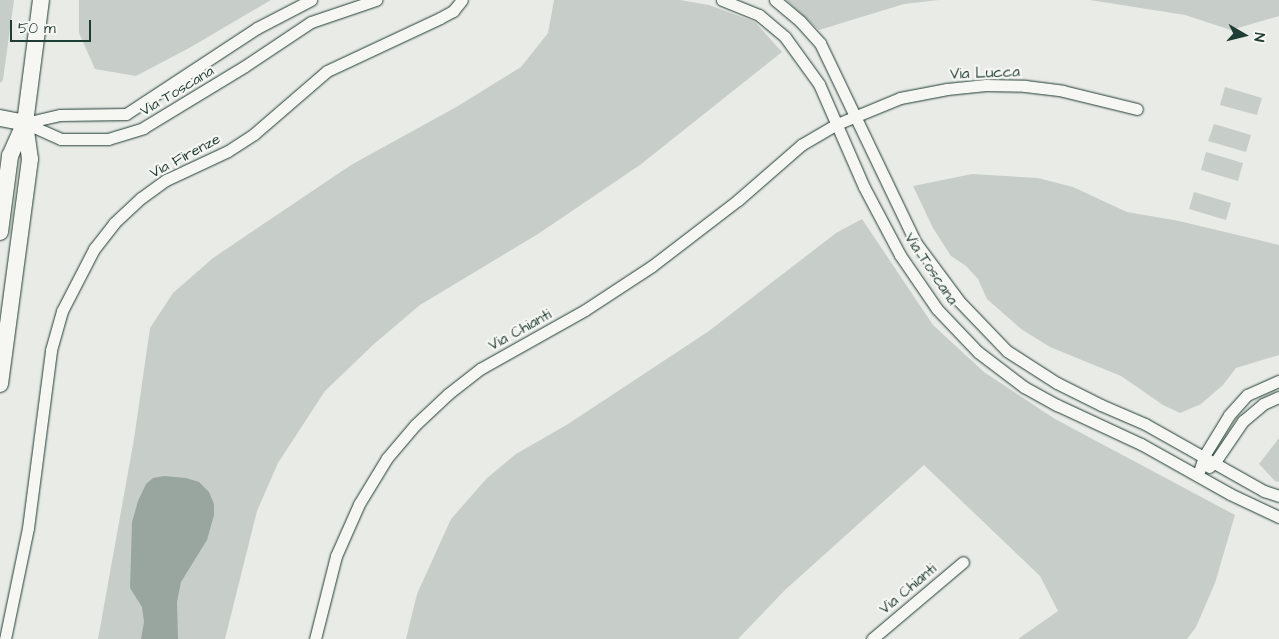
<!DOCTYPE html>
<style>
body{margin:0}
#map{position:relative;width:1279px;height:639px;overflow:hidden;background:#e9ebe7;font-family:"Architects Daughter",sans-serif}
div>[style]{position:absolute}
.green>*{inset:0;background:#c7cec9}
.water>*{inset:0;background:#99a6a0}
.roads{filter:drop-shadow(0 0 1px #1f3d34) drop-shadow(0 0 1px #1f3d34)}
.street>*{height:11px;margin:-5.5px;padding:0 5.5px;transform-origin:5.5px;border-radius:5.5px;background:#f6f6f2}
.secondary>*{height:16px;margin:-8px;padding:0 8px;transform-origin:8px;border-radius:8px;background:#f6f6f2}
span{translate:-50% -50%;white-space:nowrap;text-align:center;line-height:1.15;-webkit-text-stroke:4.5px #f6f6f2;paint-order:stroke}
.street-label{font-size:15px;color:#1f3d34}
.north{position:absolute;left:1219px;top:10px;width:50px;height:50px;-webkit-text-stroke:4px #f6f6f2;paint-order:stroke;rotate:98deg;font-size:14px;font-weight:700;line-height:20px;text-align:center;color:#1f3d34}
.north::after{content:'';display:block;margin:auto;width:18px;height:22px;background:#1f3d34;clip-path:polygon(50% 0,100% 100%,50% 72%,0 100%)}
.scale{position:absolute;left:10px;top:20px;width:81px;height:22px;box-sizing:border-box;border:2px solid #1f3d34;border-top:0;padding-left:6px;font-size:15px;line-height:18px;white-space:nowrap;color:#1f3d34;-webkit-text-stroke:4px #f6f6f2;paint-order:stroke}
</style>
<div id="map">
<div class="green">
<div style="clip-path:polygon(0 0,14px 0,3px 80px,0 83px)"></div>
<div style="clip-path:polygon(79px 0,271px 0,191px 47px,136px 76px,95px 69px,79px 33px)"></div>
<div style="clip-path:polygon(554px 0,680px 0,709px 5px,755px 22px,782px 52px,640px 165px,538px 234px,420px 305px,374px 344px,325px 391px,278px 463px,257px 511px,225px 639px,98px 639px,134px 439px,150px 328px,173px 293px,213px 258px,351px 165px,458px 106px,521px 67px,548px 33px)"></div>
<div style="clip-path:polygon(786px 0,939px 0,904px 4px,819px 30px)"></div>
<div style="clip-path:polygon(1090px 0,1279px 0,1279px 16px,1231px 30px,1185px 15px)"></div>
<div style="clip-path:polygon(1225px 87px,1262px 98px,1257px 115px,1220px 105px)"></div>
<div style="clip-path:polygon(1214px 124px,1251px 135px,1246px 152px,1208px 141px)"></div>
<div style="clip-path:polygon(1206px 152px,1243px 163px,1238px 181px,1201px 170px)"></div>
<div style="clip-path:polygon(972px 174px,1038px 178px,1073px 187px,1127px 212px,1179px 221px,1279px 245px,1279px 355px,1236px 368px,1223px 385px,1201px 404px,1180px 413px,1163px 405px,1121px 376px,1050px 347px,1021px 329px,987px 299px,978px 279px,966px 266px,951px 256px,933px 228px,913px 186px)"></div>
<div style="clip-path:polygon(1194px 192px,1231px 203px,1226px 220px,1189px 209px)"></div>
<div style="clip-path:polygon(862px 219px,933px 325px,984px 372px,1055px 419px,1235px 515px,1215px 583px,1196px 627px,1187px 639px,1018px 639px,1058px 611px,1040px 576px,924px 465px,785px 590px,738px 639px,406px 639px,417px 594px,451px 519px,487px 478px,516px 454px,568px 424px,709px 331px,836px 233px)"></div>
<div style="clip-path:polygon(1279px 438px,1279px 482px,1275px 481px,1259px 464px)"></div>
</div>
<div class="water">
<div style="clip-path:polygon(164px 476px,186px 478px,199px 482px,209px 492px,214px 504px,214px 515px,207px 540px,181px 582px,177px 602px,178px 639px,141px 639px,144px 622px,142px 607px,130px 588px,132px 522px,138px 501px,146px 484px,153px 478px)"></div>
</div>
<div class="roads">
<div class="street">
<div style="left:722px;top:0;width:40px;rotate:22deg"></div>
<div style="left:759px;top:15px;width:34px;rotate:40deg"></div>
<div style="left:785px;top:37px;width:58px;rotate:54.1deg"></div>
<div style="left:819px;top:84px;width:112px;rotate:66.4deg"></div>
<div style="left:864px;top:187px;width:77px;rotate:62.1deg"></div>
<div style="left:900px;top:255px;width:65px;rotate:55.6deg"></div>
<div style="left:937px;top:309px;width:59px;rotate:46.4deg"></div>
<div style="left:978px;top:352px;width:58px;rotate:37.3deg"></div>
<div style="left:1024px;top:387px;width:38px;rotate:29deg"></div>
<div style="left:1057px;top:405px;width:93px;rotate:24.9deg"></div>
<div style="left:1141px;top:444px;width:102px;rotate:29.3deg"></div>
<div style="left:1230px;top:494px;width:54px;rotate:25.1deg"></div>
<div style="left:775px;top:0;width:33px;rotate:40deg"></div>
<div style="left:800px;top:21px;width:30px;rotate:48deg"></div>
<div style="left:820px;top:43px;width:222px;rotate:64.4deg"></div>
<div style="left:916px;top:243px;width:72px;rotate:53.4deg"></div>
<div style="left:959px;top:301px;width:69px;rotate:46.2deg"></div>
<div style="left:1007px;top:351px;width:59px;rotate:32.6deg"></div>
<div style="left:1057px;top:383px;width:49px;rotate:26.6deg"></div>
<div style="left:1101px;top:405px;width:48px;rotate:23.4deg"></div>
<div style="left:1145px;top:424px;width:137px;rotate:29.4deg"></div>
<div style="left:1264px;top:491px;width:16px;rotate:18deg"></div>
<div style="left:25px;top:123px;width:39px;rotate:24deg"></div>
<div style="left:61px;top:139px;width:47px"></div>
<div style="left:108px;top:139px;width:37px;rotate:-17deg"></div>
<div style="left:143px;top:128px;width:119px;rotate:-31.3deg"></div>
<div style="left:245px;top:66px;width:79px;rotate:-33.7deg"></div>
<div style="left:311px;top:22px;width:69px;rotate:-18.7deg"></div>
<div style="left:25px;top:123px;width:36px;rotate:-13deg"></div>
<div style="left:60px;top:115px;width:66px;rotate:-0.9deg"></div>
<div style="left:126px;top:114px;width:157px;rotate:-33.3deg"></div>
<div style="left:257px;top:28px;width:61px;rotate:-27.4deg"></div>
<div style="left:1209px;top:467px;width:8px;rotate:-40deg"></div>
<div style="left:1215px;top:462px;width:50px;rotate:-55.7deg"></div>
<div style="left:1243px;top:421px;width:26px;rotate:-40deg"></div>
<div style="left:1263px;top:404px;width:17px;rotate:-24deg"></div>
<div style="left:1198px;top:475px;width:20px;rotate:-72deg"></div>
<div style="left:1204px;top:456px;width:48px;rotate:-58.6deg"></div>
<div style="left:1229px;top:415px;width:27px;rotate:-48deg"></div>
<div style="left:1247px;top:395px;width:35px;rotate:-24deg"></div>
<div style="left:5px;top:639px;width:113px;rotate:-78.3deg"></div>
<div style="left:28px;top:528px;width:179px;rotate:-82.6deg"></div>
<div style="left:51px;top:350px;width:41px;rotate:-74.2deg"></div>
<div style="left:62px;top:311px;width:70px;rotate:-62.7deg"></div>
<div style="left:94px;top:249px;width:33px;rotate:-52deg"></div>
<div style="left:114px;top:223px;width:37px;rotate:-43deg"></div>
<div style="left:141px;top:198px;width:31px;rotate:-36deg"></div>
<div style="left:166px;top:180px;width:68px;rotate:-25.1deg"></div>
<div style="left:228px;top:151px;width:31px;rotate:-33deg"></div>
<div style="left:254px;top:134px;width:96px;rotate:-40.8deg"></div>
<div style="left:327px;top:71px;width:125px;rotate:-25.1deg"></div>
<div style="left:440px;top:18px;width:15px;rotate:-28deg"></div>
<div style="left:453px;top:11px;width:14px;rotate:-51deg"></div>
<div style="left:315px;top:639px;width:86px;rotate:-75.8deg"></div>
<div style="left:336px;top:556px;width:57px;rotate:-66.1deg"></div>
<div style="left:359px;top:504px;width:54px;rotate:-58.7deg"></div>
<div style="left:387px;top:458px;width:43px;rotate:-49.7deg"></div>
<div style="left:415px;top:425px;width:45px;rotate:-43.2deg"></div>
<div style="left:448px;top:394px;width:41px;rotate:-38deg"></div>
<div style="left:480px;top:369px;width:120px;rotate:-29.3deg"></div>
<div style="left:585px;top:310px;width:80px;rotate:-33.3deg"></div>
<div style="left:652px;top:266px;width:108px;rotate:-37.5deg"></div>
<div style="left:738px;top:200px;width:84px;rotate:-41.1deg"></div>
<div style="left:801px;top:145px;width:42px;rotate:-30.3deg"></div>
<div style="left:837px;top:124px;width:68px;rotate:-22.4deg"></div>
<div style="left:900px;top:98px;width:48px;rotate:-10.8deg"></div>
<div style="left:947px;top:89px;width:39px;rotate:-6deg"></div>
<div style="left:986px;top:85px;width:39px;rotate:1deg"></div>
<div style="left:1025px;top:86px;width:38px;rotate:7deg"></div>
<div style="left:1063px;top:91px;width:76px;rotate:13.7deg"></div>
<div style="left:872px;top:639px;width:119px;rotate:-40.2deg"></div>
</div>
<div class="secondary">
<div style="left:0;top:118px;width:25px;rotate:11deg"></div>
<div style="left:0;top:232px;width:77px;rotate:-82.5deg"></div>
<div style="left:10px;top:156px;width:36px;rotate:-66deg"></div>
<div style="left:0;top:384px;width:227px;rotate:-82.4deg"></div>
<div style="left:30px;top:159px;width:36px;rotate:-98deg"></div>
<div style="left:25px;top:123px;width:124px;rotate:-82.6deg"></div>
</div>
</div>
<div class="street-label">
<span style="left:985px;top:73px;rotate:-2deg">Via Lucca</span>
<span style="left:177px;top:91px;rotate:-31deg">Via Toscana</span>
<span style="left:185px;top:156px;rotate:-28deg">Via Firenze</span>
<span style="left:931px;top:269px;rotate:56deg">Via Toscana</span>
<span style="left:520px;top:330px;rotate:-29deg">Via Chianti</span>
<span style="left:908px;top:589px;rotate:-40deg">Via Chianti</span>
</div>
<div class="north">N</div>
<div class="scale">50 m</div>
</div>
